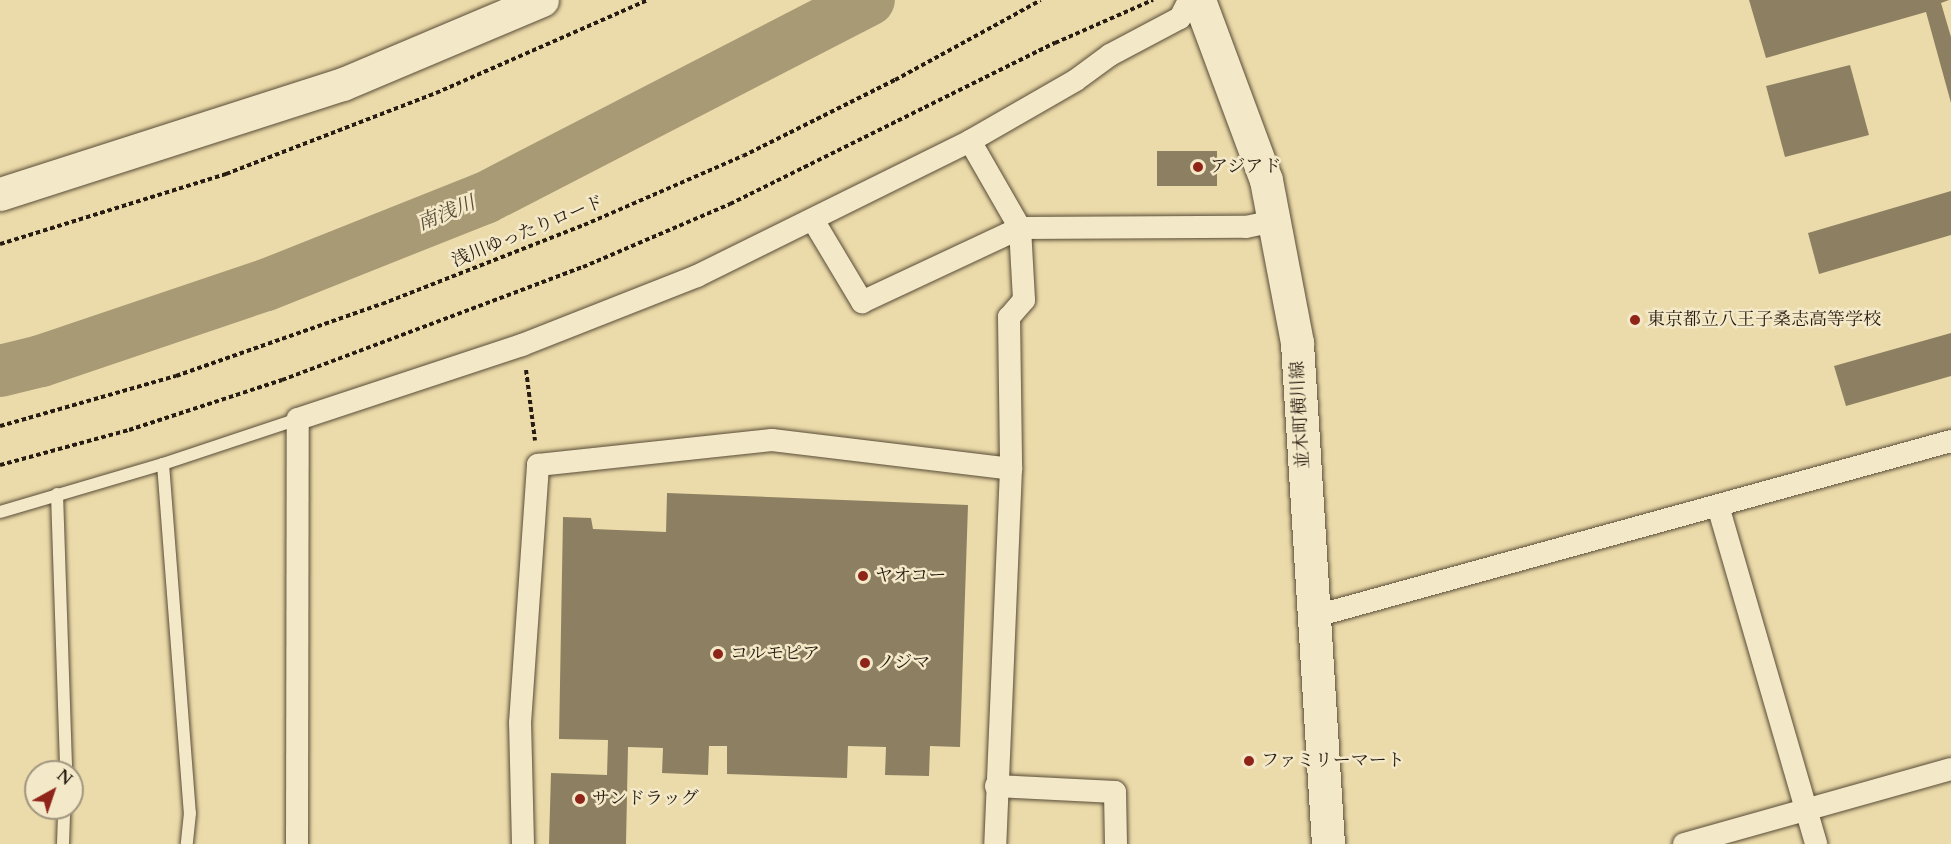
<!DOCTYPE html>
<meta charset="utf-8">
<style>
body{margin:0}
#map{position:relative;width:1951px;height:844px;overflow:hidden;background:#ecdbaa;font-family:Cardo,"Noto Serif JP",serif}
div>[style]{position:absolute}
.river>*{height:52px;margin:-26px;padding:0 26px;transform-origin:26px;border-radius:26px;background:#a99a76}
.building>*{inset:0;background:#8d7f61}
.path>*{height:4px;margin-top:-2px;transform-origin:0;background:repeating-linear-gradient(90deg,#271c11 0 4.5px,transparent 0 7.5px)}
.roads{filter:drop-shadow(0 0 2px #584c37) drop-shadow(0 0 2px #584c37)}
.lane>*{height:12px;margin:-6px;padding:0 6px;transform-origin:6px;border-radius:6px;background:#f3e8c8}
.street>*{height:22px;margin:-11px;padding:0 11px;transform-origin:11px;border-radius:11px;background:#f3e8c8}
.secondary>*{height:33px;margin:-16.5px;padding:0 16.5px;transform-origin:16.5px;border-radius:16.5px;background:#f3e8c8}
.dots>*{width:16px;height:16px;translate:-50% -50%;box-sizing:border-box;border:3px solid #f3e8c8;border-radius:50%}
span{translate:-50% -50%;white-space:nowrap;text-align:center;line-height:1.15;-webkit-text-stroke:5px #f3e8c8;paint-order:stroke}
.poi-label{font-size:18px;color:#271c11}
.left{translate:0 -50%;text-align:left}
.street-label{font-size:18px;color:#271c11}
.water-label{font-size:20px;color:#5b4e39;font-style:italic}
.north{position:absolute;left:24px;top:760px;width:60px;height:60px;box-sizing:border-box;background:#f3e8c8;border:2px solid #a1967f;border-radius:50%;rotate:40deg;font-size:16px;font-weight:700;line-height:24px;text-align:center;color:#271c11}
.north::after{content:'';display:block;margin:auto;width:21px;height:27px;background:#8f2418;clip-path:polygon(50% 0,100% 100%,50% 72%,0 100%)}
</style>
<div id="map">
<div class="river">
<div style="left:0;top:371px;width:42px;rotate:-13.7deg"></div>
<div style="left:41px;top:361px;width:237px;rotate:-18.7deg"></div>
<div style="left:266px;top:285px;width:236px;rotate:-21.7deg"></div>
<div style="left:485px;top:198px;width:432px;rotate:-27.3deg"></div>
</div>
<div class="building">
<div style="clip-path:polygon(1749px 0,1949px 0,1941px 3px,1951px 37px,1951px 103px,1926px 12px,1766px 58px)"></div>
<div style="clip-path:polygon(1850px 65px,1869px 135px,1785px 157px,1766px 86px)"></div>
<div style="clip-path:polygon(1157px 151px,1217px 151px,1217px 186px,1157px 186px)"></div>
<div style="clip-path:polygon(1951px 191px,1951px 235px,1819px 274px,1808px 233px)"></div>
<div style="clip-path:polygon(1951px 333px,1951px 376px,1846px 406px,1834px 366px)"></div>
<div style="clip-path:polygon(667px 493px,968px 505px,960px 747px,930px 746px,929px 776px,885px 775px,886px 747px,848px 746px,847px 778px,727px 774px,727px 746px,709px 746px,708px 775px,662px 773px,663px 748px,628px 747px,626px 844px,549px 844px,551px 773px,607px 775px,608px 740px,559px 739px,563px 517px,591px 518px,593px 529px,666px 532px)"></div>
</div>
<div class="path">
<div style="left:0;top:244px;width:237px;rotate:-17.2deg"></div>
<div style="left:226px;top:174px;width:225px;rotate:-21.1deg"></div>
<div style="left:436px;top:93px;width:232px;rotate:-23.7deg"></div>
<div style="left:526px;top:370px;width:71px;rotate:82.7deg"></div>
<div style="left:0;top:426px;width:183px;rotate:-15.9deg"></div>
<div style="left:176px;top:376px;width:218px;rotate:-19.3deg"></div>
<div style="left:382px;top:304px;width:217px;rotate:-21.4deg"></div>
<div style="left:584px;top:225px;width:173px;rotate:-23.5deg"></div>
<div style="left:743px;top:156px;width:170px;rotate:-26.6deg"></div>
<div style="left:895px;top:80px;width:166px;rotate:-28.7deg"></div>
<div style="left:0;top:465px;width:134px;rotate:-15.2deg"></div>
<div style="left:129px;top:430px;width:161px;rotate:-18.1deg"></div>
<div style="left:282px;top:380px;width:322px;rotate:-20.6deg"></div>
<div style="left:583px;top:267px;width:160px;rotate:-23.2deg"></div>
<div style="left:730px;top:204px;width:363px;rotate:-26.4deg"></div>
<div style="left:1055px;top:43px;width:107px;rotate:-23.7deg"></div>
</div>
<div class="roads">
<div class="lane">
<div style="left:163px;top:464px;width:350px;rotate:85.6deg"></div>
<div style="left:190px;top:813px;width:31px;rotate:96deg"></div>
<div style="left:57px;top:494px;width:278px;rotate:88.1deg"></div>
<div style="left:0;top:512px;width:170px;rotate:-16.4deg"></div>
<div style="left:163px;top:464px;width:142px;rotate:-18.4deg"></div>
<div style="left:63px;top:844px;width:36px;rotate:-88deg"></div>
</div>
<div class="street">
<div style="left:970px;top:141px;width:100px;rotate:60.1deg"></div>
<div style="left:1020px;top:228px;width:72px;rotate:86.8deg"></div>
<div style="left:1024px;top:300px;width:23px;rotate:131deg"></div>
<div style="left:1009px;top:317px;width:152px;rotate:89.2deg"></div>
<div style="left:813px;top:220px;width:96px;rotate:59.1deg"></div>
<div style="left:862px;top:302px;width:174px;rotate:-25.1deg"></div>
<div style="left:1020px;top:228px;width:226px;rotate:-0.3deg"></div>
<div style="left:1246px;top:227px;width:30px;rotate:-12deg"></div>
<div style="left:1718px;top:506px;width:352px;rotate:73.8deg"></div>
<div style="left:1312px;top:617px;width:663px;rotate:-15.4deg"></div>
<div style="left:996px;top:786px;width:119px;rotate:2.9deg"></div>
<div style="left:1115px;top:792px;width:52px;rotate:88.9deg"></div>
<div style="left:297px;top:844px;width:425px;rotate:-89.9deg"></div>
<div style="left:298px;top:419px;width:236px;rotate:-18.3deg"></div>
<div style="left:522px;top:345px;width:188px;rotate:-21.5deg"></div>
<div style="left:697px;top:276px;width:305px;rotate:-26.3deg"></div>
<div style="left:970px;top:141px;width:122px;rotate:-29.9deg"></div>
<div style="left:1076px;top:80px;width:42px;rotate:-36.3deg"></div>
<div style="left:1110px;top:55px;width:79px;rotate:-27.9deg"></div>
<div style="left:1180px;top:18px;width:20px;rotate:-63deg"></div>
<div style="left:523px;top:844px;width:121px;rotate:-91.4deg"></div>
<div style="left:520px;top:723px;width:259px;rotate:-86deg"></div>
<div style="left:538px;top:465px;width:235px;rotate:-6.1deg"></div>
<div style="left:772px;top:440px;width:241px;rotate:6.9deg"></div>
<div style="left:1011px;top:469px;width:375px;rotate:92.4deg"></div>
<div style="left:1684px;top:844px;width:277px;rotate:-15.7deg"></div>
</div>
<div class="secondary">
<div style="left:1199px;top:0;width:192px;rotate:69.6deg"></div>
<div style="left:1266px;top:180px;width:166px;rotate:79.2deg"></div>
<div style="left:1297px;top:343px;width:502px;rotate:86.46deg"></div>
<div style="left:0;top:194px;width:360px;rotate:-17.8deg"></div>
<div style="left:343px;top:84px;width:216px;rotate:-22.9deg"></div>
</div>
</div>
<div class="dots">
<div style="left:1198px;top:167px;background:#8f2418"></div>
<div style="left:1635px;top:320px;background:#8f2418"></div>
<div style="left:863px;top:576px;background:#8f2418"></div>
<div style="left:718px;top:654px;background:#8f2418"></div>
<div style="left:865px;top:663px;background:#8f2418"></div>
<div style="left:1249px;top:761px;background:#8f2418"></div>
<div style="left:580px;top:799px;background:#8f2418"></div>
</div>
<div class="poi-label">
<span class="left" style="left:1210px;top:167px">アジアド</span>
<span class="left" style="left:1647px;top:320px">東京都立八王子桑志高等学校</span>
<span class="left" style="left:875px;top:576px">ヤオコー</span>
<span class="left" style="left:730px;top:654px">コルモピア</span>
<span class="left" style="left:877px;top:663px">ノジマ</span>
<span class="left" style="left:1261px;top:761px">ファミリーマート</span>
<span class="left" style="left:592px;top:799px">サンドラッグ</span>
</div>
<div class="street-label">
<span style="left:528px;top:232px;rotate:-22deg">浅川ゆったりロード</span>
<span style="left:1301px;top:415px;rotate:-93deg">並木町横川線</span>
</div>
<div class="water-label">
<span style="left:446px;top:213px;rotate:-22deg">南浅川</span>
</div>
<div class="north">N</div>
</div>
